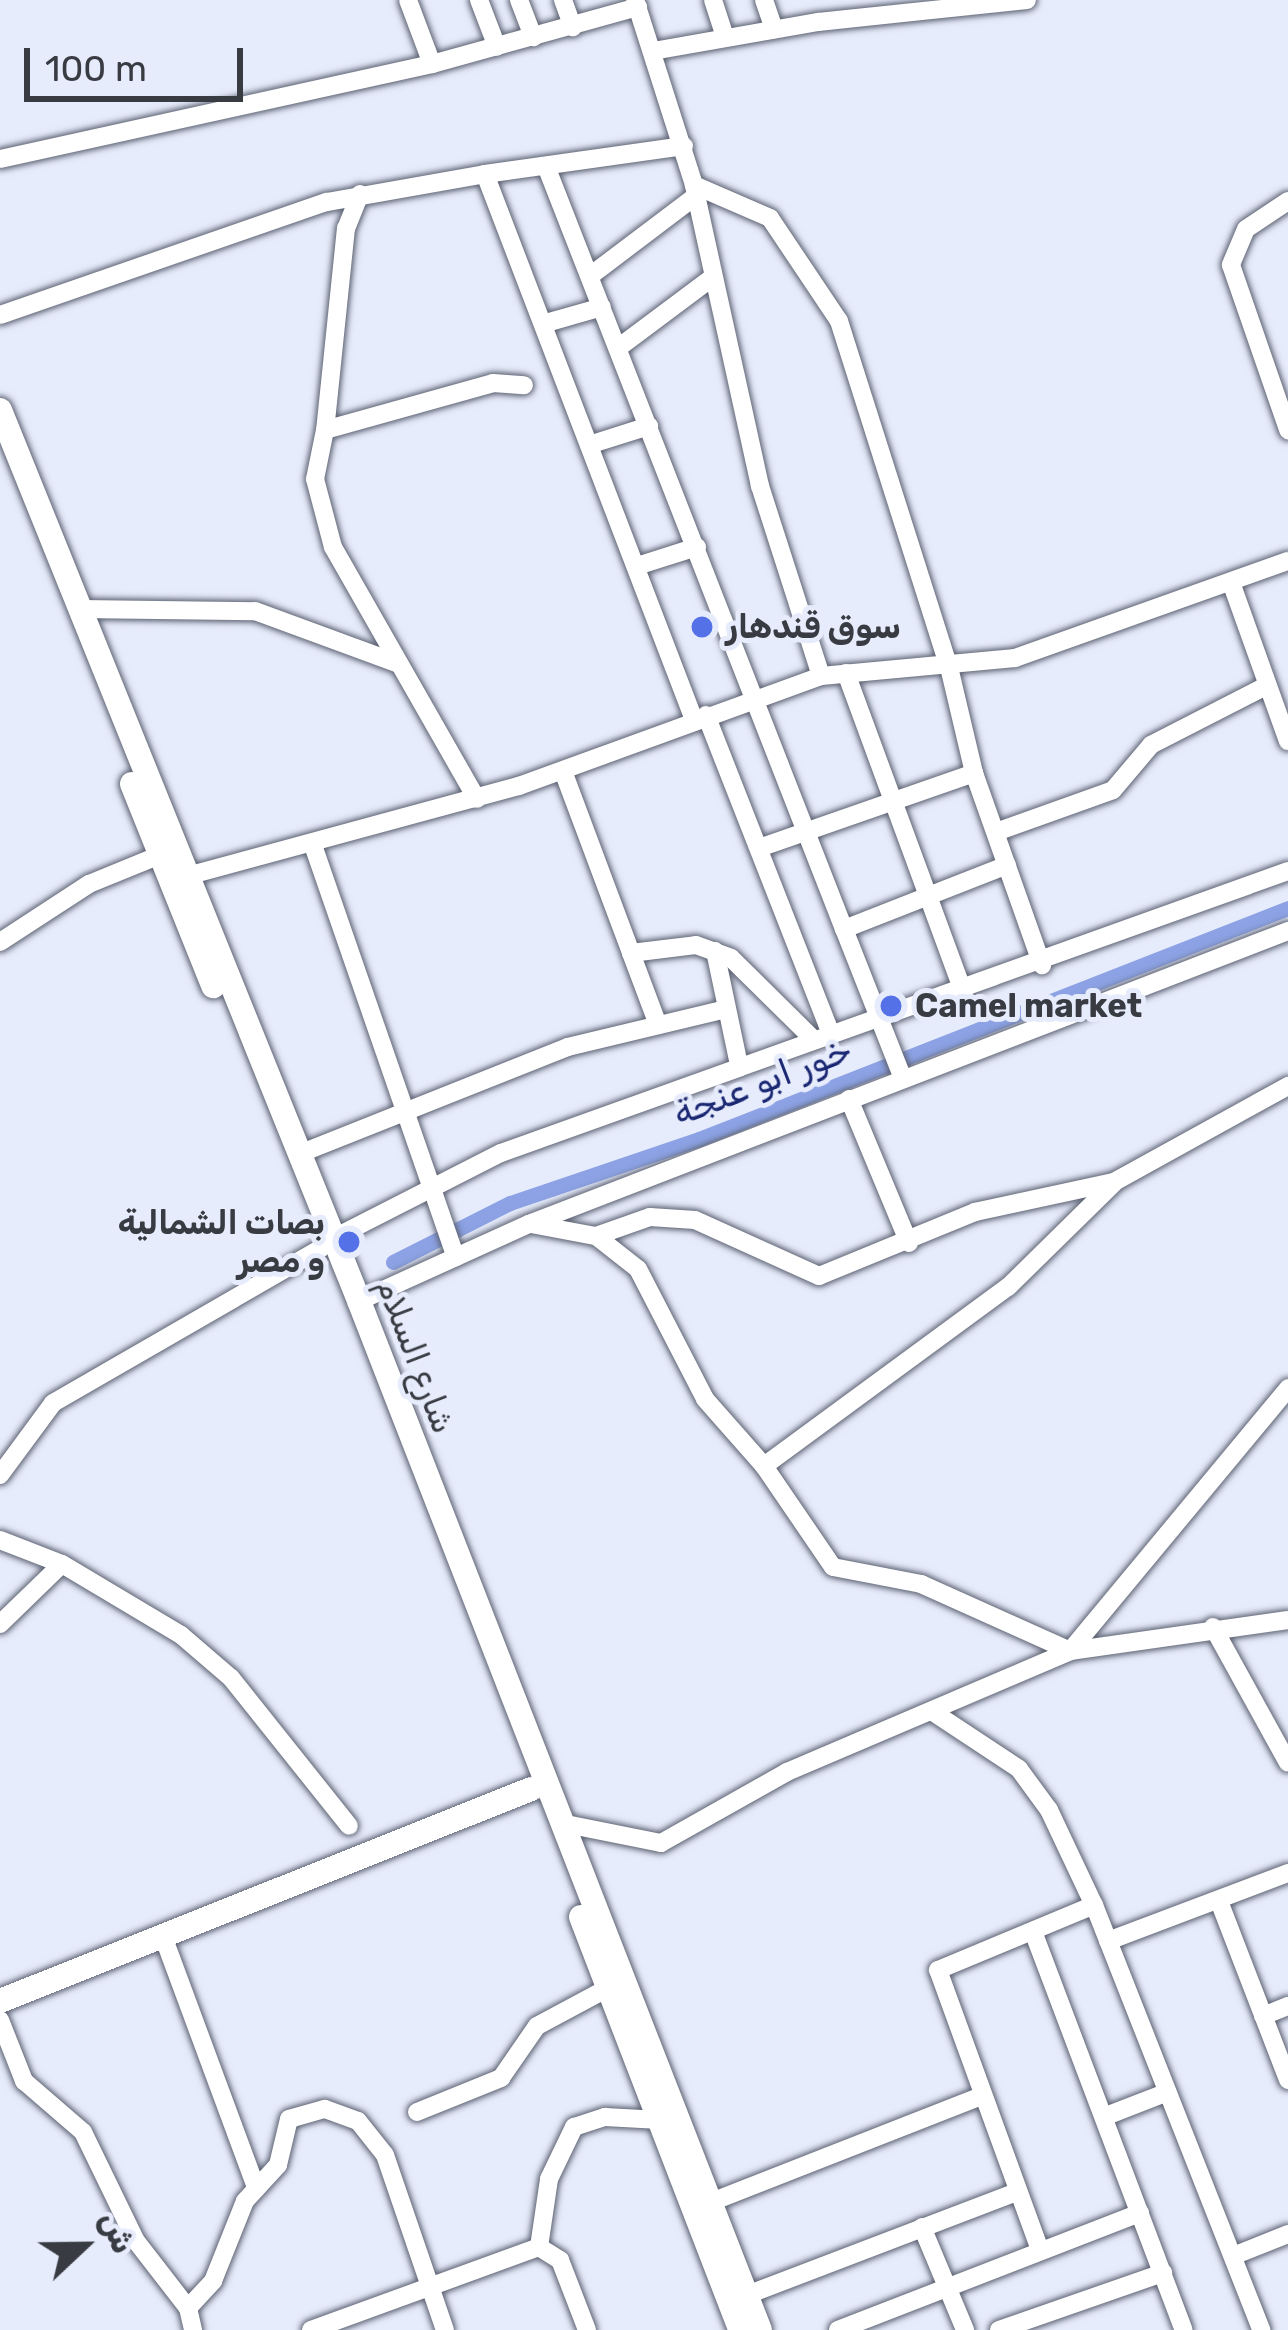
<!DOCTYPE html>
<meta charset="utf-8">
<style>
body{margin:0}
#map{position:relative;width:1288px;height:2330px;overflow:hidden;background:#e7ecfc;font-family:Rubik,"Noto Naskh Arabic",sans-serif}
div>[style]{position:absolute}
.canal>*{height:15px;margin:-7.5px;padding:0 7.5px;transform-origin:7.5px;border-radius:7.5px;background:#8ca2e4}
.roads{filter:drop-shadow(0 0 3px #5c6272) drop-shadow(0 0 3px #5c6272)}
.street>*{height:18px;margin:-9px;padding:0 9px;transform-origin:9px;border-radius:9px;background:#fff}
.secondary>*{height:24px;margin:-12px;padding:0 12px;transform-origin:12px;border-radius:12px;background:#fff}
.dots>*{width:33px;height:33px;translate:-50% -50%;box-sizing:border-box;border:6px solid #e7ecfc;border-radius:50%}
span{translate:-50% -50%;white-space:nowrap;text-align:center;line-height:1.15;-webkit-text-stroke:10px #e7ecfc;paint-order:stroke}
.poi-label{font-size:33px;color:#383b42;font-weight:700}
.left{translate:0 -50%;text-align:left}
.right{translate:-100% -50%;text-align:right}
.street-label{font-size:33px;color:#383b42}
.water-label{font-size:36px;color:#1a2772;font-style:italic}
.north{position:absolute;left:24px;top:2186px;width:120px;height:120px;-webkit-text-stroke:9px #e7ecfc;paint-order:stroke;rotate:68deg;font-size:33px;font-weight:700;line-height:48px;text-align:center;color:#383b42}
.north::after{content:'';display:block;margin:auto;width:42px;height:54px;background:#383b42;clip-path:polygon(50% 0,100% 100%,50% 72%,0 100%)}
.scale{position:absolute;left:24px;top:48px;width:219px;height:54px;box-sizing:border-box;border:6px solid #383b42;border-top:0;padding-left:15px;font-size:36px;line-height:42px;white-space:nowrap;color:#383b42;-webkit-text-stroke:9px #e7ecfc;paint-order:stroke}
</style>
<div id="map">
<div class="canal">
<div style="left:393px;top:1262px;width:131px;rotate:-26.8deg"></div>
<div style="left:510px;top:1203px;width:200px;rotate:-18.7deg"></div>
<div style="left:699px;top:1139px;width:633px;rotate:-21.41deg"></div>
</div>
<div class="roads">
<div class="street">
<div style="left:479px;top:0;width:50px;rotate:69deg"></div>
<div style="left:519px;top:0;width:40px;rotate:69deg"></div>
<div style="left:563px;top:0;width:29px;rotate:70deg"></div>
<div style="left:713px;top:0;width:39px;rotate:72deg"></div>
<div style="left:764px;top:0;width:31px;rotate:71deg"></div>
<div style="left:653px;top:51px;width:168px;rotate:-10deg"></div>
<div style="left:818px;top:22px;width:210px;rotate:-6deg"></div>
<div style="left:432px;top:64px;width:214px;rotate:-15.5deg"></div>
<div style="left:0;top:159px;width:442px;rotate:-12.4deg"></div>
<div style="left:432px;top:64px;width:68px;rotate:-110.6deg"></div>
<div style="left:546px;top:166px;width:819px;rotate:68.67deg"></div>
<div style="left:844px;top:929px;width:175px;rotate:-21.4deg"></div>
<div style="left:485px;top:174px;width:201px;rotate:-8deg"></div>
<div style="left:694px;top:185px;width:83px;rotate:23.5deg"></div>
<div style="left:770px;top:218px;width:124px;rotate:56.2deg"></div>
<div style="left:839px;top:321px;width:363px;rotate:72.4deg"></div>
<div style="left:949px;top:667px;width:109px;rotate:76.7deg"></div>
<div style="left:974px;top:773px;width:204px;rotate:70.5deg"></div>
<div style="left:360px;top:194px;width:37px;rotate:112deg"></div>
<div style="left:346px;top:228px;width:203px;rotate:95.9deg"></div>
<div style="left:325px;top:430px;width:174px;rotate:-15.6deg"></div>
<div style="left:493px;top:383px;width:31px;rotate:4deg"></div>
<div style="left:1288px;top:201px;width:50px;rotate:146.3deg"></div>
<div style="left:1246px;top:229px;width:39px;rotate:113deg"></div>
<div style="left:1231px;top:265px;width:175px;rotate:70.9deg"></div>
<div style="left:590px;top:276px;width:134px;rotate:-37.1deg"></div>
<div style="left:0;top:315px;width:346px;rotate:-19.1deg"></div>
<div style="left:327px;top:202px;width:160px;rotate:-10deg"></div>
<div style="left:485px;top:174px;width:585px;rotate:69.05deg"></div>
<div style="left:546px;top:323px;width:58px;rotate:-15.9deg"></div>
<div style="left:618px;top:348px;width:119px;rotate:-36.8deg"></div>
<div style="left:325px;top:430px;width:50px;rotate:101.5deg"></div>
<div style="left:315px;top:479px;width:70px;rotate:75.2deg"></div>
<div style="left:333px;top:547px;width:290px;rotate:60.3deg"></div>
<div style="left:592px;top:444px;width:60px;rotate:-17.5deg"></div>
<div style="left:637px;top:566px;width:63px;rotate:-17.6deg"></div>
<div style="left:1232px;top:585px;width:166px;rotate:70.3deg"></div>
<div style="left:80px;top:609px;width:175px;rotate:0.7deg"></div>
<div style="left:255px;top:611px;width:150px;rotate:20.2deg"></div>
<div style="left:846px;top:673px;width:341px;rotate:69.8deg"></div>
<div style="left:821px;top:676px;width:195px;rotate:-5.3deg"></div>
<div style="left:1015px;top:658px;width:290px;rotate:-19.6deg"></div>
<div style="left:706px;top:715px;width:340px;rotate:68.6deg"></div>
<div style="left:563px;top:771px;width:194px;rotate:69.5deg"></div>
<div style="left:631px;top:953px;width:65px;rotate:-7deg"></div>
<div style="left:696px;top:945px;width:37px;rotate:20deg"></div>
<div style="left:731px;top:958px;width:114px;rotate:44.6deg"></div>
<div style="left:996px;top:832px;width:124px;rotate:-19.7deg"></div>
<div style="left:1113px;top:790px;width:59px;rotate:-49.8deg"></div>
<div style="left:1151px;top:745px;width:129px;rotate:-27.2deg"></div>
<div style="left:314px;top:848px;width:433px;rotate:70.9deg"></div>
<div style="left:759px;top:848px;width:228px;rotate:-19.2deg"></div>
<div style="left:187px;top:876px;width:344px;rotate:-15.2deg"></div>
<div style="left:519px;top:786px;width:321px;rotate:-20deg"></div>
<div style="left:821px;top:676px;width:200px;rotate:-107.8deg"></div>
<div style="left:760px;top:486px;width:308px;rotate:-102.4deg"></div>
<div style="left:694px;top:185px;width:194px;rotate:-107.7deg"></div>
<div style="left:844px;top:929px;width:161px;rotate:68.5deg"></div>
<div style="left:0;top:942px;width:106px;rotate:-33.1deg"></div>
<div style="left:89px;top:884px;width:77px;rotate:-22.2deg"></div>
<div style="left:715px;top:951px;width:116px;rotate:78.1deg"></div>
<div style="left:631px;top:953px;width:77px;rotate:69.4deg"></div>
<div style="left:849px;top:1099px;width:156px;rotate:67.4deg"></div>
<div style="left:299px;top:1154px;width:289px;rotate:-21.7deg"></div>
<div style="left:568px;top:1047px;width:158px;rotate:-13.5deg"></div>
<div style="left:531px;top:1224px;width:66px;rotate:10.5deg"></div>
<div style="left:596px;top:1236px;width:53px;rotate:38.2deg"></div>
<div style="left:638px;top:1269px;width:146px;rotate:62.7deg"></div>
<div style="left:705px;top:1399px;width:89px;rotate:48.6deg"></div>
<div style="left:764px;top:1466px;width:122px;rotate:55.7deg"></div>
<div style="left:833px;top:1567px;width:90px;rotate:10.9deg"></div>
<div style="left:921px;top:1584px;width:163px;rotate:24.2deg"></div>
<div style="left:596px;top:1236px;width:57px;rotate:-19.4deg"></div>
<div style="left:650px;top:1217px;width:45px;rotate:3.8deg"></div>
<div style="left:695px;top:1220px;width:136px;rotate:24.3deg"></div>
<div style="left:819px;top:1276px;width:169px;rotate:-22.3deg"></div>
<div style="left:975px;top:1212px;width:142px;rotate:-12.2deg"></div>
<div style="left:1114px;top:1182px;width:199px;rotate:-28.9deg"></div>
<div style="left:334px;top:1238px;width:187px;rotate:-27deg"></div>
<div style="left:501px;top:1153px;width:836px;rotate:-19.71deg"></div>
<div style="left:359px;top:1301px;width:187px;rotate:-24.4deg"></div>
<div style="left:529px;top:1224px;width:814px;rotate:-21.11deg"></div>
<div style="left:764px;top:1466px;width:303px;rotate:-36.3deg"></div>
<div style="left:1008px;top:1287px;width:148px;rotate:-44.5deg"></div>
<div style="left:0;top:1475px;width:89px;rotate:-53.6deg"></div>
<div style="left:53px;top:1403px;width:310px;rotate:-30deg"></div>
<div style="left:0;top:1540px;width:66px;rotate:21.2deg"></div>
<div style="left:62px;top:1564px;width:139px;rotate:30.8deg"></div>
<div style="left:181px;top:1635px;width:66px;rotate:40.7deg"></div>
<div style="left:231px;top:1678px;width:189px;rotate:51.4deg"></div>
<div style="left:0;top:1624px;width:86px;rotate:-44.1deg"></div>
<div style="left:1213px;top:1627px;width:155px;rotate:61.1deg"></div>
<div style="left:1070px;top:1651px;width:342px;rotate:-50.3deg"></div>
<div style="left:933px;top:1712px;width:103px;rotate:33.5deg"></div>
<div style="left:1019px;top:1769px;width:51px;rotate:53.8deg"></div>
<div style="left:1049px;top:1810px;width:105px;rotate:64.7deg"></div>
<div style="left:1094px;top:1905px;width:457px;rotate:68.5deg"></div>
<div style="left:561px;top:1823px;width:102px;rotate:11.3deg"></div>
<div style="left:661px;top:1843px;width:145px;rotate:-29.4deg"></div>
<div style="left:787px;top:1772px;width:308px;rotate:-23.1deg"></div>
<div style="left:1070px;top:1651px;width:220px;rotate:-8.1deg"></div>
<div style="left:1219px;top:1901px;width:192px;rotate:68.9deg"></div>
<div style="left:1034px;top:1934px;width:423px;rotate:69.3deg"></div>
<div style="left:163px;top:1936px;width:269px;rotate:69.7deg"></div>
<div style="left:1108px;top:1941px;width:192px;rotate:-20.7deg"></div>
<div style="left:1263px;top:2016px;width:27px;rotate:-22deg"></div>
<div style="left:0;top:2020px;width:66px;rotate:68.5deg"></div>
<div style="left:24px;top:2081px;width:78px;rotate:40.8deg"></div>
<div style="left:83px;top:2132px;width:121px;rotate:64.1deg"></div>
<div style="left:136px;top:2241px;width:85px;rotate:52.2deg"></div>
<div style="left:188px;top:2308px;width:23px;rotate:77deg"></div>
<div style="left:417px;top:2112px;width:91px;rotate:-22deg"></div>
<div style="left:501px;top:2078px;width:63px;rotate:-55.3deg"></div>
<div style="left:537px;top:2026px;width:81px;rotate:-28.2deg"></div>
<div style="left:1106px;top:2116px;width:66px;rotate:-21.2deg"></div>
<div style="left:711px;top:2202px;width:288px;rotate:-21.4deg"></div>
<div style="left:922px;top:2227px;width:112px;rotate:67.3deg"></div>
<div style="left:539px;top:2247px;width:69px;rotate:-81.6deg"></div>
<div style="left:549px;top:2179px;width:58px;rotate:-64.3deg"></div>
<div style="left:574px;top:2127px;width:33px;rotate:-18deg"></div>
<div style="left:605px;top:2117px;width:55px;rotate:3.1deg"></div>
<div style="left:1040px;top:2250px;width:298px;rotate:-110deg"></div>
<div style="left:938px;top:1970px;width:169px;rotate:-22.6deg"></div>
<div style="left:1233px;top:2256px;width:59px;rotate:-21.8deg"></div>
<div style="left:747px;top:2295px;width:289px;rotate:-20.9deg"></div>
<div style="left:188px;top:2308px;width:37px;rotate:-47deg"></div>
<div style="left:213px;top:2281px;width:86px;rotate:-68.2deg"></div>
<div style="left:245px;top:2201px;width:49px;rotate:-47.5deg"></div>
<div style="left:278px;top:2165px;width:47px;rotate:-76.6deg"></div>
<div style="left:289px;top:2119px;width:37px;rotate:-16deg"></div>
<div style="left:325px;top:2109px;width:35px;rotate:20deg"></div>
<div style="left:358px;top:2121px;width:43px;rotate:51.5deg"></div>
<div style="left:385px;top:2155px;width:185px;rotate:71.1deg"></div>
<div style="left:311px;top:2330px;width:243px;rotate:-20deg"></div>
<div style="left:539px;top:2247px;width:25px;rotate:32deg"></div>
<div style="left:560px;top:2260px;width:75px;rotate:68.9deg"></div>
<div style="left:838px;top:2330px;width:324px;rotate:-21.2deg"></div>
<div style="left:999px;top:2330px;width:174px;rotate:-19.2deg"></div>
</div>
<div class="secondary">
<div style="left:0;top:410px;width:961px;rotate:68.05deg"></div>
<div style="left:359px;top:1301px;width:1104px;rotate:68.71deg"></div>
<div style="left:132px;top:784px;width:218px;rotate:68.1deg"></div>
<div style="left:581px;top:1917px;width:443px;rotate:68.9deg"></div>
<div style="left:0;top:2001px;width:572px;rotate:-21.76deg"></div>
</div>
</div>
<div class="dots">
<div style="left:702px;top:627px;background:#5571e7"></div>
<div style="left:891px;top:1006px;background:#5571e7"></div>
<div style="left:349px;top:1242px;background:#5571e7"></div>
</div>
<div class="poi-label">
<span class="left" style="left:726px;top:627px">سوق قندهار</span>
<span class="left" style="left:915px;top:1006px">Camel market</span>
<span class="right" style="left:325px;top:1242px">بصات الشمالية<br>و مصر</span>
</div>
<div class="street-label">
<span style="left:416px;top:1356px;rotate:69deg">شارع السلام</span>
</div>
<div class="water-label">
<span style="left:762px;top:1081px;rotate:-21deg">خور ابو عنجة</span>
</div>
<div class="north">ش</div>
<div class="scale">100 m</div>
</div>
